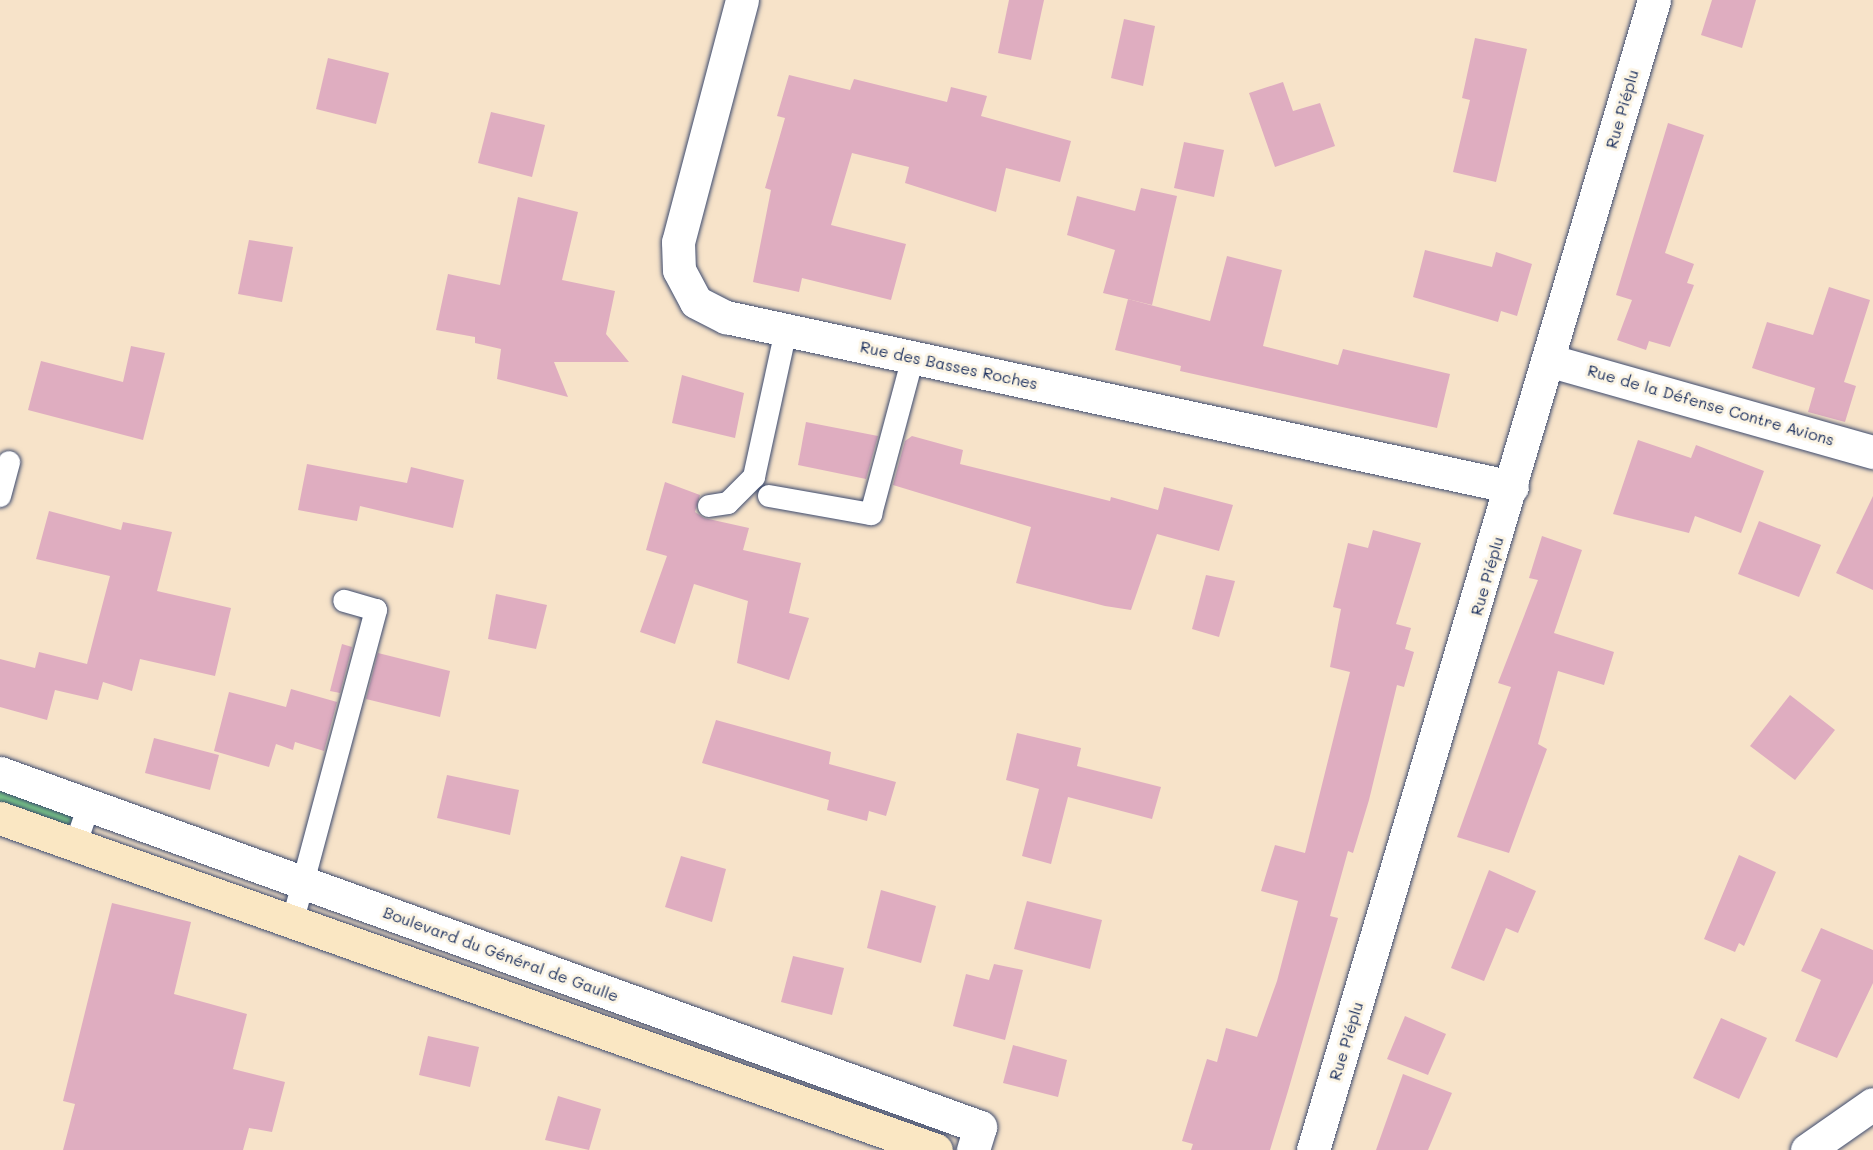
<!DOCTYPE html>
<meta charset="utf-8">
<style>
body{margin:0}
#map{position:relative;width:1873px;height:1150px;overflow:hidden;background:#f7e3c9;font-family:Mali,sans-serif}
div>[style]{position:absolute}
.green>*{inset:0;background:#79c787}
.building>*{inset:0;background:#dfadc0}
.roads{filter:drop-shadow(0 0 2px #3c4a6e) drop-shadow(0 0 2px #3c4a6e)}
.lane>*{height:22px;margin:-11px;padding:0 11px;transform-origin:11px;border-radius:11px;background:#fff}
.street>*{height:33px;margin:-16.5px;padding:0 16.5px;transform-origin:16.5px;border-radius:16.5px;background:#fff}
.secondary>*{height:33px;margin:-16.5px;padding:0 16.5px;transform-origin:16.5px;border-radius:16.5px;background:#fae7c3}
span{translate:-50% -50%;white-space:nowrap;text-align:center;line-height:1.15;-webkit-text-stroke:6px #fcf5e5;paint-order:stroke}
.street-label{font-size:16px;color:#1b2f5e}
</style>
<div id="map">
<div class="green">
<div style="clip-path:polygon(0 780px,76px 808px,73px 822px,65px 827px,0 804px)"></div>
</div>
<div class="building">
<div style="clip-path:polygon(1009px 0,1044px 0,1031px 60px,998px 53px)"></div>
<div style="clip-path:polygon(1712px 0,1756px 0,1742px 48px,1701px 35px)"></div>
<div style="clip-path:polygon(1124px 19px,1155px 26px,1143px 86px,1111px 78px)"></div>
<div style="clip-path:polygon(1475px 38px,1527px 49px,1496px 182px,1453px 172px,1470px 100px,1462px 98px)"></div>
<div style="clip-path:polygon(328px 58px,389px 73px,376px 124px,316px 109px)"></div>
<div style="clip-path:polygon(789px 75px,850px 90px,854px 79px,947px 102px,951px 87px,987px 96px,981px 116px,1071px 141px,1060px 182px,1006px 168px,996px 212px,905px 183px,909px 167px,852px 153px,831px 225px,906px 244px,891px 300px,802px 278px,799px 292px,753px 282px,771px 190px,765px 188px,785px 118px,777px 116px)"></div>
<div style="clip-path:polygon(1283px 82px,1293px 111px,1320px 103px,1335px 146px,1275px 167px,1249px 93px)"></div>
<div style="clip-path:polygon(491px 112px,545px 125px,532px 177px,478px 163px)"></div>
<div style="clip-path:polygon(1668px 123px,1704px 135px,1665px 253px,1694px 264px,1687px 283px,1694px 285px,1670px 347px,1649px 341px,1646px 350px,1617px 340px,1632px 300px,1616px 295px)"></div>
<div style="clip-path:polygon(1184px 142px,1224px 150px,1214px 197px,1174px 188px)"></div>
<div style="clip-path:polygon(1141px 188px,1177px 196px,1152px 305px,1103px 293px,1115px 250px,1067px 235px,1077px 196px,1135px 211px)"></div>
<div style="clip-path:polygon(518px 197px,578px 212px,562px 280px,615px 291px,606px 334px,629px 362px,554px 362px,568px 397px,497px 379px,501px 349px,475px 343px,475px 337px,436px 330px,448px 274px,500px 285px)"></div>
<div style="clip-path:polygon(249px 240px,293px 247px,282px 302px,238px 294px)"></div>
<div style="clip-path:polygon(1425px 250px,1492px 267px,1496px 252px,1532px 264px,1517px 316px,1501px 311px,1498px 322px,1413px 297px)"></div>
<div style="clip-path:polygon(1227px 256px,1282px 270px,1263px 346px,1338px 365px,1343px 349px,1450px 374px,1437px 428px,1180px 371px,1181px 366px,1115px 350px,1128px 299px,1210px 321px)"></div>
<div style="clip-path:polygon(1829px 287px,1870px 300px,1844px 382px,1856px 386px,1845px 422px,1808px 412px,1815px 388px,1752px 368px,1767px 322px,1813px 335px)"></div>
<div style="clip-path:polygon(131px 346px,165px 353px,143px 440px,28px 410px,41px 361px,123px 382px)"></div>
<div style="clip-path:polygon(682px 375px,744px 393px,735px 438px,672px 423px)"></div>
<div style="clip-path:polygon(806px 422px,878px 436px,866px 479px,798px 465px)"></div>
<div style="clip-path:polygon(912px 436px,963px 450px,960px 464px,1110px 501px,1111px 497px,1158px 510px,1164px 487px,1233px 505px,1219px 551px,1157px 534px,1131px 610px,1105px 606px,1016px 583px,1031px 527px,893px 485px,905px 441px)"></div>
<div style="clip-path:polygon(1638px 440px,1691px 458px,1696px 445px,1764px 471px,1741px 533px,1695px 516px,1689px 533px,1613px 514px)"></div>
<div style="clip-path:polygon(307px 464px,407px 483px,411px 467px,464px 480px,453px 528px,360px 506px,357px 521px,298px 510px)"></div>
<div style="clip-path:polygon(665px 482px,700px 495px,695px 512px,704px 518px,749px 528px,743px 550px,801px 563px,789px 613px,809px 618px,789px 680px,737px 663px,748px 601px,694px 584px,675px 644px,640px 632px,667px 556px,646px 550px)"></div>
<div style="clip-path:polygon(1873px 496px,1873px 590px,1836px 573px)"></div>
<div style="clip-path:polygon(49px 511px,121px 530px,123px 522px,172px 532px,157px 591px,231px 608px,215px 676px,140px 659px,132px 691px,103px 682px,98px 700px,55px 690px,47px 720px,0 707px,0 659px,35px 668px,39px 652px,87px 664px,95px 633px,110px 576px,36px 559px)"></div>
<div style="clip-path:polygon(1759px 521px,1821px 545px,1799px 597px,1738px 574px)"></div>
<div style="clip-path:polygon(1373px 530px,1421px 543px,1396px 624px,1411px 628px,1405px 649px,1414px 652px,1404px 687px,1397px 685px,1369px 800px,1353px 853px,1348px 851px,1330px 916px,1338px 918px,1288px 1091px,1270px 1150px,1191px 1150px,1193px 1144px,1182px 1141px,1207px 1059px,1217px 1062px,1226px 1028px,1257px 1037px,1277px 981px,1298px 901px,1261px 891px,1275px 845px,1305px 853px,1350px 672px,1330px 667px,1341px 609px,1333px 607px,1348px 543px,1368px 548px)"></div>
<div style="clip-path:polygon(1542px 536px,1582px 550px,1554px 633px,1614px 652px,1604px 685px,1558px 671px,1538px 744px,1547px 749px,1509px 853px,1457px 837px,1511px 687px,1498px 683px,1538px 580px,1529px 578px)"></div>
<div style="clip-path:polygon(1206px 575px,1235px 581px,1219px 637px,1192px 629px)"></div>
<div style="clip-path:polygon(496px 594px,547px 605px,536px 649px,488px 639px)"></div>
<div style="clip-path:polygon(342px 644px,352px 647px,340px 693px,330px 691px)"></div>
<div style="clip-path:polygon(378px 653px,450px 671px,440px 717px,366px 699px)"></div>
<div style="clip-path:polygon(291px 689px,337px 702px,324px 751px,295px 742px,293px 750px,276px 744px,269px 767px,214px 751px,229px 692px,286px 707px)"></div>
<div style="clip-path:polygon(1790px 695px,1835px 730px,1795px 780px,1750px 746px)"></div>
<div style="clip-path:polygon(716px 720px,831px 752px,829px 764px,896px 782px,886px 816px,869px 811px,867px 821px,827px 810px,829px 800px,702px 763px)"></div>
<div style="clip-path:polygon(1017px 733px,1081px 748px,1077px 766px,1161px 787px,1152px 819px,1068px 797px,1051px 864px,1022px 856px,1039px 789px,1006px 780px)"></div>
<div style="clip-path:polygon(154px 738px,219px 755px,210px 790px,145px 773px)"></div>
<div style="clip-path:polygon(447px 775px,519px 790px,510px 835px,437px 818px)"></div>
<div style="clip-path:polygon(1739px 855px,1776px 872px,1744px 946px,1739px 943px,1735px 952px,1704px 939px)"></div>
<div style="clip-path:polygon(681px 856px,726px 869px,712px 922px,665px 907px)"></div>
<div style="clip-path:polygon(1489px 870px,1536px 891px,1518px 933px,1506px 928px,1484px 981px,1451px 968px)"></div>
<div style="clip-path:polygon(881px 890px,936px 906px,921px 963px,867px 948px)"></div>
<div style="clip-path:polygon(1027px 901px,1102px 920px,1090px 969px,1014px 949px)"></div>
<div style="clip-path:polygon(112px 903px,191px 922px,174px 994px,247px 1014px,233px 1069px,285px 1082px,272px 1132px,249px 1128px,243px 1150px,63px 1150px,75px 1104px,63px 1101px)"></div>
<div style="clip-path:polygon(1821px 928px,1873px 950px,1873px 983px,1837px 1058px,1795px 1041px,1821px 980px,1801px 971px)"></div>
<div style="clip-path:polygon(793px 956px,844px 968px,832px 1015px,781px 1002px)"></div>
<div style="clip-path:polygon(994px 964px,1023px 970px,1005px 1040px,953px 1026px,966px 974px,989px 980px)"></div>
<div style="clip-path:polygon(1405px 1016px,1446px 1034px,1428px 1075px,1387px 1059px)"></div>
<div style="clip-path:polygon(1721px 1018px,1767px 1038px,1739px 1099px,1693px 1078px)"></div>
<div style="clip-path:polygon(428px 1036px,479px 1047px,470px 1087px,419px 1075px)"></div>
<div style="clip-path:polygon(1013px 1045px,1067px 1060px,1058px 1097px,1003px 1083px)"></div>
<div style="clip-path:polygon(1403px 1074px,1452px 1093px,1428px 1150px,1376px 1150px)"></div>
<div style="clip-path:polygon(558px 1096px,601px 1109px,589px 1150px,545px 1140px)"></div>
</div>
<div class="roads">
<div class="lane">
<div style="left:0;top:496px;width:35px;rotate:-75deg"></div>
<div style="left:769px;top:496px;width:104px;rotate:10deg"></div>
<div style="left:871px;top:514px;width:163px;rotate:-75deg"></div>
<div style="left:709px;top:506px;width:19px;rotate:-9deg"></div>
<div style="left:728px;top:503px;width:37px;rotate:-45deg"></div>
<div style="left:754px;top:477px;width:150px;rotate:-77.7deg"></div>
<div style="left:75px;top:846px;width:43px;rotate:-71.1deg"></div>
<div style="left:293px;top:920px;width:321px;rotate:-75deg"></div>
<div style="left:376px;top:610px;width:33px;rotate:-164deg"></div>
</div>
<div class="street">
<div style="left:742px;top:0;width:250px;rotate:104.8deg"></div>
<div style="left:678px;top:242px;width:28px;rotate:88deg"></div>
<div style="left:679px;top:270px;width:36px;rotate:62deg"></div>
<div style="left:696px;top:302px;width:34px;rotate:27deg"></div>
<div style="left:726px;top:317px;width:804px;rotate:12.2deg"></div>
<div style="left:1548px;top:360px;width:338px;rotate:15.8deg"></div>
<div style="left:0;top:773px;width:1042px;rotate:19.86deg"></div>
<div style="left:980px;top:1127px;width:24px;rotate:107deg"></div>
<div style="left:1313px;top:1150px;width:1199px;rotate:-73.48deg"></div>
<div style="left:1807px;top:1150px;width:80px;rotate:-34.9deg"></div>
</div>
<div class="secondary">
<div style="left:0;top:818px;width:993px;rotate:19.53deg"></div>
</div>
</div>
<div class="street-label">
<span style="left:1622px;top:109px;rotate:-74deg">Rue Piéplu</span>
<span style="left:949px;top:365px;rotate:12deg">Rue des Basses Roches</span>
<span style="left:1711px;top:405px;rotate:16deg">Rue de la Défense Contre Avions</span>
<span style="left:1487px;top:576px;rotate:-74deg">Rue Piéplu</span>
<span style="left:501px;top:954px;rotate:20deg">Boulevard du Général de Gaulle</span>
<span style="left:1346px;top:1041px;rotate:-73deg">Rue Piéplu</span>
</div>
</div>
